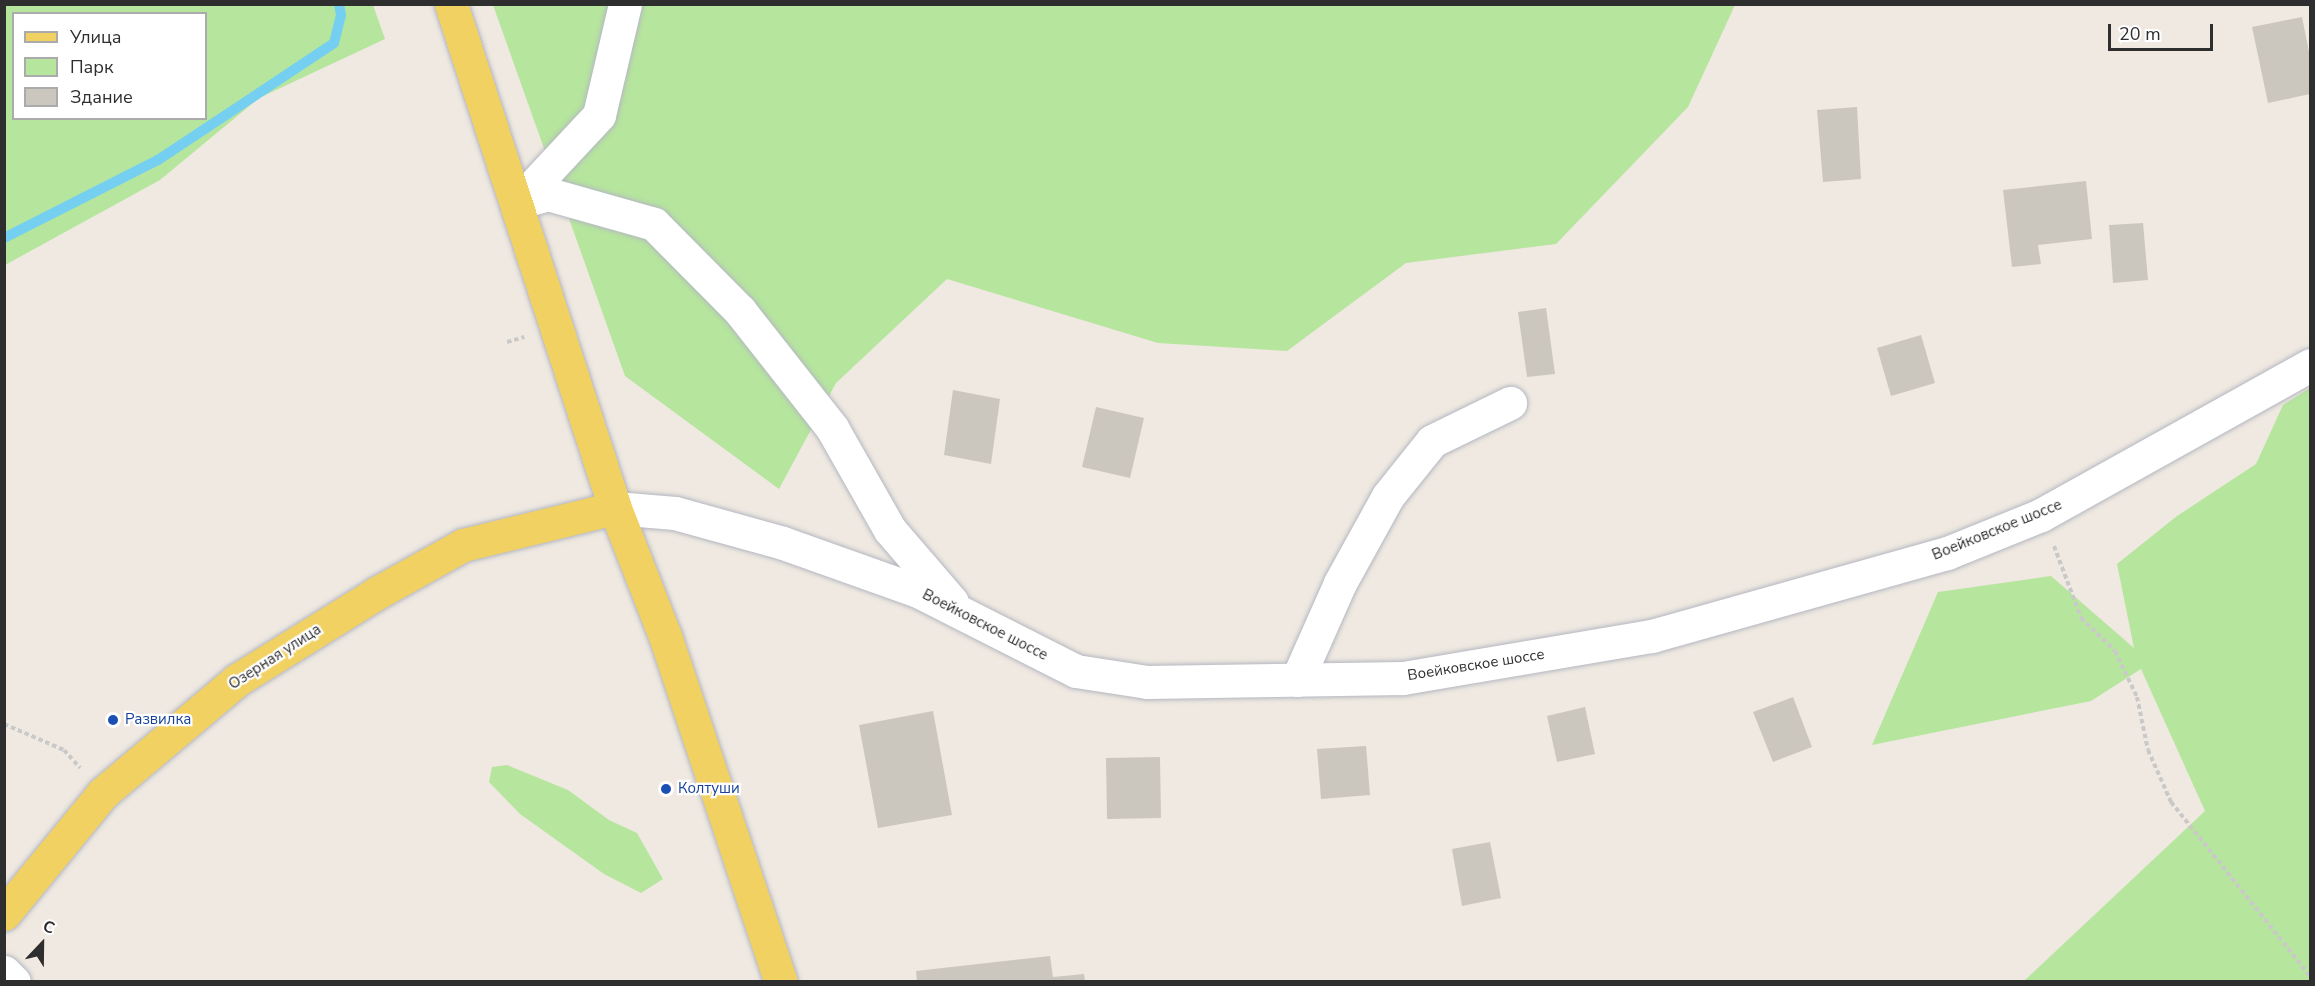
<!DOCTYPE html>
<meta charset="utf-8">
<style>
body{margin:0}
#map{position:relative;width:2315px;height:986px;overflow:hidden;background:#efe9e1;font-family:"Nunito Sans",sans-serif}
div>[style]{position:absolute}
.green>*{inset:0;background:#b6e59e}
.stream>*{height:10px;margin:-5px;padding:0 5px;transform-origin:5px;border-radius:5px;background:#75cff0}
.building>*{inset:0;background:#cbc7bf}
.path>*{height:4px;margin-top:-2px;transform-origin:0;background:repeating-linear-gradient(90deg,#c9c9c9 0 4.5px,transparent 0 7.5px)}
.roads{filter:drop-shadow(0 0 2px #b4b7c1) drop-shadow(0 0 2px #b4b7c1)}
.minor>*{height:33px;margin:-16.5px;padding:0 16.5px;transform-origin:16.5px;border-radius:16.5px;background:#fff}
.major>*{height:33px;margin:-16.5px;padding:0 16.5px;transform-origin:16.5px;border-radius:16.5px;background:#f2d163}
.dots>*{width:16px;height:16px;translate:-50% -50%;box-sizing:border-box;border:3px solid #fff;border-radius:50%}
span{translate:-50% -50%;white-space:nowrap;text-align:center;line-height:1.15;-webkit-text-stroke:4.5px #fff;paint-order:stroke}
.street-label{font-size:15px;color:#2e2e2e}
.transit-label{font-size:15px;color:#164399}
.left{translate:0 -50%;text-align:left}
.frame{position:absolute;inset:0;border:6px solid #2e2e2e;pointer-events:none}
.legend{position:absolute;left:12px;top:12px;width:195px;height:108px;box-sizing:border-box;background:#fff;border:2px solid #ababab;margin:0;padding:8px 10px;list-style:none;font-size:18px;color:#2e2e2e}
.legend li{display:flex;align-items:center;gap:12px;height:30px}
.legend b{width:30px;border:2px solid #ababab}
.north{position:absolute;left:12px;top:914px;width:60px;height:60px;-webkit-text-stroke:4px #fff;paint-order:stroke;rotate:22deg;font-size:16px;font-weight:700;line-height:24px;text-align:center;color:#2e2e2e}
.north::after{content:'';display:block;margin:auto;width:21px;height:27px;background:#2e2e2e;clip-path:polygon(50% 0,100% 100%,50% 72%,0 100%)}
.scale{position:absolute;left:2108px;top:24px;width:105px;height:27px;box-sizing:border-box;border:3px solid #2e2e2e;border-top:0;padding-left:8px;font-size:18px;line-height:21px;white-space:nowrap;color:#2e2e2e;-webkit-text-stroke:4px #fff;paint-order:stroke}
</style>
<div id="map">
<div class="green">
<div style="clip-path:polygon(evenodd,4px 5px,373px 5px,385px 39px,259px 98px,160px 180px,5px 265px,4px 5px,14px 14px,206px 14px,206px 118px,14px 118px,14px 14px)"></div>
<div style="clip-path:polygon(493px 5px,1735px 5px,1688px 107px,1556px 244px,1406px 263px,1287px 351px,1158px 343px,947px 279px,836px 383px,779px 489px,625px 376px)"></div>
<div style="clip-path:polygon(2310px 388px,2310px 981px,2024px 981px,2205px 811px,2141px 669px,2091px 701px,1872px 745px,1938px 592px,2051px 576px,2134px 648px,2117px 564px,2177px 516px,2256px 464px,2283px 405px)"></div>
<div style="clip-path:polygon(507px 765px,568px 790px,609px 820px,637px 833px,663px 879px,641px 893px,604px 874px,520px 814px,489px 782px,492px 767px)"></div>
</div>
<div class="stream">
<div style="left:4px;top:238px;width:173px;rotate:-26.9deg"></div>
<div style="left:158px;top:160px;width:211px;rotate:-33.6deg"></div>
<div style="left:334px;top:43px;width:29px;rotate:-76deg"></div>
<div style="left:341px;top:15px;width:11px;rotate:-100deg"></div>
</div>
<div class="building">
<div style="clip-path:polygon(2302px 17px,2310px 57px,2310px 94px,2268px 103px,2252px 27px)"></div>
<div style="clip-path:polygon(1857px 107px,1861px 179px,1823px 182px,1817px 110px)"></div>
<div style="clip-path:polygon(2086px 181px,2092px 239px,2038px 245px,2041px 264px,2012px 267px,2003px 190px)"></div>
<div style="clip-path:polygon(2143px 223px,2148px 280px,2113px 283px,2109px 225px)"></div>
<div style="clip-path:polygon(1546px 308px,1555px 374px,1527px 377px,1518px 312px)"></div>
<div style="clip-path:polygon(1921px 335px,1935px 383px,1891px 396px,1877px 348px)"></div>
<div style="clip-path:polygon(953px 390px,1000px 399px,991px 464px,944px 455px)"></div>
<div style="clip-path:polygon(1096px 407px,1144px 418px,1130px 478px,1082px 467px)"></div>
<div style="clip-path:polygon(1793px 697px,1812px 747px,1773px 762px,1753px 712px)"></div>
<div style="clip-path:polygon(1585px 707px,1595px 754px,1557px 762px,1547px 716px)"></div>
<div style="clip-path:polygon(933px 711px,952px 815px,878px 828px,859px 725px)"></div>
<div style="clip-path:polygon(1366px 746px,1370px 795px,1321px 799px,1317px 749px)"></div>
<div style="clip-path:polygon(1160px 757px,1161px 818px,1107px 819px,1106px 758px)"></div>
<div style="clip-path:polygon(1490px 842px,1501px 898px,1462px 906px,1452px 849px)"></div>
<div style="clip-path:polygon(1050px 956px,1053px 977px,1084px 974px,1085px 982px,917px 982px,916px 971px)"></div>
</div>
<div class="path">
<div style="left:507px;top:342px;width:18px;rotate:-16deg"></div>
<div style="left:2054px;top:546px;width:77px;rotate:69.4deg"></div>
<div style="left:2081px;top:618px;width:47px;rotate:44.1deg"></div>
<div style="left:2115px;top:651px;width:51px;rotate:64.4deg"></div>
<div style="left:2137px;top:697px;width:54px;rotate:78.3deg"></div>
<div style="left:2148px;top:750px;width:57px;rotate:66.1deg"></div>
<div style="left:2171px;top:802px;width:223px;rotate:51.4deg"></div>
<div style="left:4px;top:724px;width:65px;rotate:23.4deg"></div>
<div style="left:64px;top:750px;width:24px;rotate:48deg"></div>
</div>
<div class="roads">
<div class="minor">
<div style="left:518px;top:202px;width:119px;rotate:-47deg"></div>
<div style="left:599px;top:115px;width:114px;rotate:-76.8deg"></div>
<div style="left:517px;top:203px;width:32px;rotate:-16deg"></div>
<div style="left:548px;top:194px;width:110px;rotate:15.8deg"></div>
<div style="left:654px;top:224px;width:122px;rotate:45.3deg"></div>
<div style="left:740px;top:311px;width:149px;rotate:51.8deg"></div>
<div style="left:832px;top:428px;width:117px;rotate:60.4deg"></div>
<div style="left:890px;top:530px;width:95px;rotate:49.3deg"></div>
<div style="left:615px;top:508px;width:60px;rotate:4.8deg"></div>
<div style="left:675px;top:513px;width:112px;rotate:15.5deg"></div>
<div style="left:783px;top:543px;width:143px;rotate:19.6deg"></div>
<div style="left:918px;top:591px;width:177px;rotate:26.9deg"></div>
<div style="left:1076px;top:671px;width:72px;rotate:8.8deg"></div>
<div style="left:1147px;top:682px;width:256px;rotate:-0.9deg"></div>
<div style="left:1403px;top:678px;width:253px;rotate:-9.6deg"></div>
<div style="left:1652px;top:636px;width:306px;rotate:-15.7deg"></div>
<div style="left:1947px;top:553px;width:101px;rotate:-22deg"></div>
<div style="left:2041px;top:515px;width:308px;rotate:-29.1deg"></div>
<div style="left:1297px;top:680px;width:106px;rotate:-66.1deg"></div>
<div style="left:1340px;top:583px;width:99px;rotate:-61.1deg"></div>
<div style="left:1388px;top:496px;width:70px;rotate:-51.3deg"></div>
<div style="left:1432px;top:441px;width:87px;rotate:-26deg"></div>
<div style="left:4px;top:972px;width:14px;rotate:45deg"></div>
</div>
<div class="major">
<div style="left:451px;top:4px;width:530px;rotate:71.98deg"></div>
<div style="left:615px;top:508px;width:137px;rotate:68.7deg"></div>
<div style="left:665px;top:636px;width:365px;rotate:71.5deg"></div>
<div style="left:4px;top:914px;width:156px;rotate:-50.7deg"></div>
<div style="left:103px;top:793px;width:175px;rotate:-40.1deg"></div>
<div style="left:237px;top:680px;width:163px;rotate:-31.9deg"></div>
<div style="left:375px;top:594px;width:101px;rotate:-29.1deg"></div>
<div style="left:463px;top:545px;width:156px;rotate:-13.7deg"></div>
</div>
</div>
<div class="dots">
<div style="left:113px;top:720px;background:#1a4fb4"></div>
<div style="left:666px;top:789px;background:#1a4fb4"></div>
</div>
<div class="street-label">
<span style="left:1997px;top:530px;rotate:-22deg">Воейковское шоссе</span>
<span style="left:985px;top:625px;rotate:27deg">Воейковское шоссе</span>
<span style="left:275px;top:657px;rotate:-33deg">Озерная улица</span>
<span style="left:1476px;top:665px;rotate:-9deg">Воейковское шоссе</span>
</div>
<div class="transit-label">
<span class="left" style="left:125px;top:720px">Развилка</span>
<span class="left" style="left:678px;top:789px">Колтуши</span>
</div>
<div class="frame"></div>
<ul class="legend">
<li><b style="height:8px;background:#f2d163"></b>Улица</li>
<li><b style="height:16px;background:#b6e59e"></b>Парк</li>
<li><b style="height:16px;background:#cbc7bf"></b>Здание</li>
</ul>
<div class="north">С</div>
<div class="scale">20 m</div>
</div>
